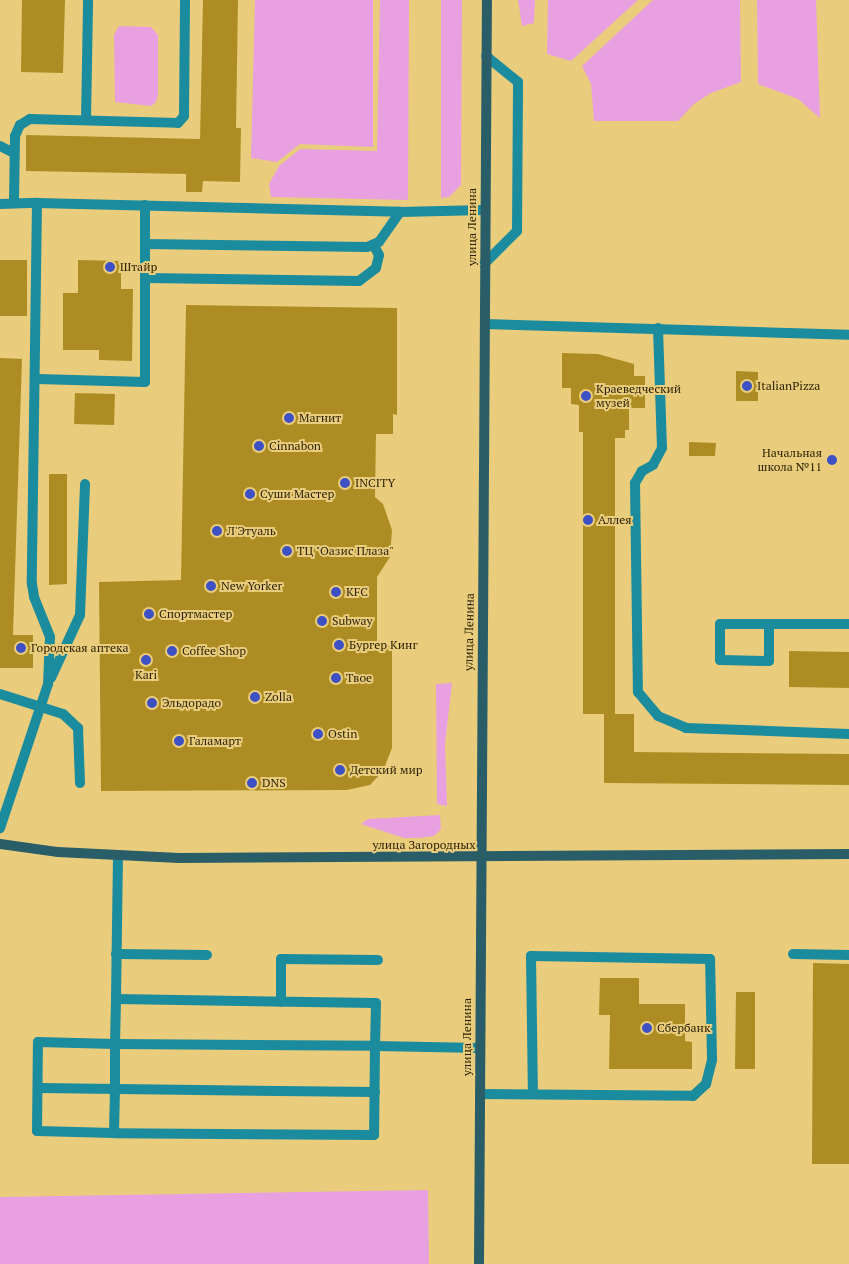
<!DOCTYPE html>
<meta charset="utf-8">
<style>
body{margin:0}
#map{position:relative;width:849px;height:1264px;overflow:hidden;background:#e9cd7d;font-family:"PT Serif",serif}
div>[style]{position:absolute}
.green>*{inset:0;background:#e8a0e0}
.building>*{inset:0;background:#ad8d23}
.lane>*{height:10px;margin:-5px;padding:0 5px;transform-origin:5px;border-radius:5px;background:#1b8c9d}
.secondary>*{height:10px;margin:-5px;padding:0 5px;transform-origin:5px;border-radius:5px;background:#295e68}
.dots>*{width:14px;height:14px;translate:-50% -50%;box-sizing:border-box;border:2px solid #e9cd7d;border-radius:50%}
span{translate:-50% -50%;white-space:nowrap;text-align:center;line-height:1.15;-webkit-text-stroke:4px #e9cd7d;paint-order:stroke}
.street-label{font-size:12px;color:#291e00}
.poi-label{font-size:12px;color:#291e00}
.left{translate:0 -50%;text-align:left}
.right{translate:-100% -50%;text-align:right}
</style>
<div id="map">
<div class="green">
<div style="clip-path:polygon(255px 0,373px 0,373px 147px,300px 144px,277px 162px,251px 158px)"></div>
<div style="clip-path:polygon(380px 0,409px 0,408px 200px,271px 197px,269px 184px,279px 166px,300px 149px,377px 151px)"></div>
<div style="clip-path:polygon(441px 0,462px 0,461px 185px,449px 197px,441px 198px)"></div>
<div style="clip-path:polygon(518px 0,535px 0,534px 23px,522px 26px)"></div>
<div style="clip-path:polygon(548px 0,638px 0,571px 61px,547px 54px)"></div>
<div style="clip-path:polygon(653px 0,740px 0,741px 82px,711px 93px,694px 104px,678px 121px,594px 121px,591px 84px,582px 66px)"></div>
<div style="clip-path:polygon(757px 0,816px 0,820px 118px,798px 99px,758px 84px)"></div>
<div style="clip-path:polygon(119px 26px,151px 27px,158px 35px,158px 95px,156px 102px,151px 106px,115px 102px,114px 35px)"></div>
<div style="clip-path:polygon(452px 683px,445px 744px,447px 806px,437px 804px,436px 684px)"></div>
<div style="clip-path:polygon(440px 815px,441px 829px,434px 836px,420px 838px,404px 838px,361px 824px,368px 819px)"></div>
<div style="clip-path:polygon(428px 1190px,429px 1264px,0 1264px,0 1197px)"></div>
</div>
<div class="building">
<div style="clip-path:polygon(22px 0,65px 0,63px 73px,21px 72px)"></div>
<div style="clip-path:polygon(203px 0,238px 0,236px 128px,241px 128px,240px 182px,203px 181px,202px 192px,186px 192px,186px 174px,26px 171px,26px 135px,200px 139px)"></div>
<div style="clip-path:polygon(0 260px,27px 260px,27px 316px,0 316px)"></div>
<div style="clip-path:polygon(78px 260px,121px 261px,121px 289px,133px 289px,132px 361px,99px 360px,99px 350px,63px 350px,63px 293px,78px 293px)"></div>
<div style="clip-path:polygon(186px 305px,397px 308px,397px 415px,393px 414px,393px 434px,376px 434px,375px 497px,383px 504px,392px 530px,390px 557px,377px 577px,377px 646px,392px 646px,392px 748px,383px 771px,370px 785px,347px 790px,101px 791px,99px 582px,181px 580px)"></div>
<div style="clip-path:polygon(562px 353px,598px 354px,634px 364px,634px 376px,645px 376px,645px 408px,629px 408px,629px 430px,625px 430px,625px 438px,615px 438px,615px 714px,634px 714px,634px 752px,849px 754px,849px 785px,604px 783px,604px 714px,583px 714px,583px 432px,579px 432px,579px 405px,571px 404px,571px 388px,562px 388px)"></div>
<div style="clip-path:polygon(0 358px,22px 359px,13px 635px,33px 635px,33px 668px,0 668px)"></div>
<div style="clip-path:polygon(736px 371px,758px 372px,758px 401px,736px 401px)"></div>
<div style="clip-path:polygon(75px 393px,115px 394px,114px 425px,74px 424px)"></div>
<div style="clip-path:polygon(689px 442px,716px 443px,715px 456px,689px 456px)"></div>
<div style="clip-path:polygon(49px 474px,67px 474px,67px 584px,49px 585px)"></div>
<div style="clip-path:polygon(789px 651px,849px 652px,849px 688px,789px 687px)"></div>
<div style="clip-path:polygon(813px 963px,849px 964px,849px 1164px,812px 1164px)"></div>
<div style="clip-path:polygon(600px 978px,639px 978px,639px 1004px,685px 1004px,685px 1041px,692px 1042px,692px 1069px,609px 1069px,610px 1015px,599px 1015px)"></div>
<div style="clip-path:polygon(736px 992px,755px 992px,755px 1069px,735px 1069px)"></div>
</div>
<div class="lane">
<div style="left:86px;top:120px;width:120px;rotate:-89deg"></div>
<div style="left:0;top:146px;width:13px;rotate:27deg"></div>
<div style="left:14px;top:201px;width:65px;rotate:-89.1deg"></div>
<div style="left:15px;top:136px;width:12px;rotate:-66deg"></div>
<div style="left:20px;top:125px;width:12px;rotate:-31deg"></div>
<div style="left:30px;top:119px;width:148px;rotate:1.5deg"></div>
<div style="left:178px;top:123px;width:9px;rotate:-49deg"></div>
<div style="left:184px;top:116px;width:116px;rotate:-89.5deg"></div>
<div style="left:37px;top:203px;width:363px;rotate:1.4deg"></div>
<div style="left:400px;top:212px;width:84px;rotate:-1.4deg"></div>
<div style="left:0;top:204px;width:37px;rotate:-2deg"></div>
<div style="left:37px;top:203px;width:381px;rotate:90.8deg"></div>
<div style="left:32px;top:584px;width:13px;rotate:81deg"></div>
<div style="left:34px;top:597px;width:43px;rotate:68.2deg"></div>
<div style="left:50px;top:637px;width:47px;rotate:92.4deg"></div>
<div style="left:48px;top:684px;width:152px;rotate:108.4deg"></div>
<div style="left:145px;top:244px;width:222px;rotate:0.8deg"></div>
<div style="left:367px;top:247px;width:13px;rotate:-23deg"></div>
<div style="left:379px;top:242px;width:37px;rotate:-55deg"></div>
<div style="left:484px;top:264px;width:47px;rotate:-45deg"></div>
<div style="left:517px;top:231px;width:149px;rotate:-89.6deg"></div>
<div style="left:518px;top:82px;width:41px;rotate:-140.9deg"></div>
<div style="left:145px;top:278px;width:214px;rotate:0.8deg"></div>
<div style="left:359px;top:281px;width:21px;rotate:-37deg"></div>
<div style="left:376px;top:268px;width:13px;rotate:-77deg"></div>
<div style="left:379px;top:255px;width:10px;rotate:-119deg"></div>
<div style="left:485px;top:324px;width:364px;rotate:1.7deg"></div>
<div style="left:658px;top:328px;width:120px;rotate:88.1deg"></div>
<div style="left:662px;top:448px;width:19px;rotate:118deg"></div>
<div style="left:653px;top:465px;width:13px;rotate:151deg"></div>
<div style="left:642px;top:471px;width:14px;rotate:120deg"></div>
<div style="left:635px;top:483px;width:209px;rotate:89.2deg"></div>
<div style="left:638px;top:692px;width:31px;rotate:50deg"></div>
<div style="left:658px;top:716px;width:30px;rotate:23deg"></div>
<div style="left:686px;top:728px;width:163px;rotate:2.1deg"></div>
<div style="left:37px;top:379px;width:108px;rotate:1.6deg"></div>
<div style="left:145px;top:382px;width:177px;rotate:-90deg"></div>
<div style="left:769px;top:624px;width:37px;rotate:90deg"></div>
<div style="left:769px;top:661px;width:49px;rotate:-178.8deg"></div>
<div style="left:720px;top:660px;width:36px;rotate:-90deg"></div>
<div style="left:720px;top:624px;width:129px"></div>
<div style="left:51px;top:678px;width:69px;rotate:-65.3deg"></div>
<div style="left:80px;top:615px;width:131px;rotate:-87.8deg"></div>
<div style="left:0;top:694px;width:66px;rotate:17.6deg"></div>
<div style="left:63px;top:714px;width:21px;rotate:43deg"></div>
<div style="left:78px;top:728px;width:55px;rotate:87.9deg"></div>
<div style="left:118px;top:855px;width:144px;rotate:90.8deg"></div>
<div style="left:116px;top:999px;width:260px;rotate:0.9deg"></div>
<div style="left:376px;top:1003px;width:43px;rotate:91.3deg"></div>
<div style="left:375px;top:1046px;width:105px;rotate:1.1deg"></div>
<div style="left:116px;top:954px;width:91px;rotate:0.6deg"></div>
<div style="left:793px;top:954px;width:56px;rotate:1deg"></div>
<div style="left:281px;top:1002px;width:43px;rotate:-90deg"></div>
<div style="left:281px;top:959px;width:97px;rotate:0.6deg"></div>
<div style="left:38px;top:1088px;width:337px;rotate:0.7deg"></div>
<div style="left:480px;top:1094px;width:213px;rotate:0.5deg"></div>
<div style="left:693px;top:1096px;width:18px;rotate:-43deg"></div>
<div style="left:706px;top:1084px;width:25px;rotate:-76deg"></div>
<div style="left:712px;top:1060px;width:101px;rotate:-91.1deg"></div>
<div style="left:710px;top:959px;width:179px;rotate:-179deg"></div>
<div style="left:531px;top:956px;width:138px;rotate:89.2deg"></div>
<div style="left:114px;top:1133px;width:77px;rotate:-178.5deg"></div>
<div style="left:37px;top:1131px;width:89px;rotate:-89.4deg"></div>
<div style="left:38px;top:1042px;width:77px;rotate:1.5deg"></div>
<div style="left:115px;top:1044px;width:260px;rotate:0.4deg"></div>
<div style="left:375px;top:1046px;width:89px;rotate:90.6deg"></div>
<div style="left:374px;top:1135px;width:260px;rotate:-179.6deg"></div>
<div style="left:114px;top:1133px;width:44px;rotate:-88.7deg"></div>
<div style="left:115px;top:1089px;width:45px;rotate:-90deg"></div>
<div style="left:115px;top:1044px;width:45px;rotate:-88.7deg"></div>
</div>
<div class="secondary">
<div style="left:0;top:844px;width:59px;rotate:7.9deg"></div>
<div style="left:58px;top:852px;width:121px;rotate:2.8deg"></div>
<div style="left:179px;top:858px;width:670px;rotate:-0.34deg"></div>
<div style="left:479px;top:1264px;width:1264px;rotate:-89.64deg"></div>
</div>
<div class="dots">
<div style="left:110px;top:267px;background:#3d51c4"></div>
<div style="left:747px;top:386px;background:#3d51c4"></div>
<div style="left:586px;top:396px;background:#3d51c4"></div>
<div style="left:289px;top:418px;background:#3d51c4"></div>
<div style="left:259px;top:446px;background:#3d51c4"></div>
<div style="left:832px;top:460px;background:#3d51c4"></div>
<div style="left:345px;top:483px;background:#3d51c4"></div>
<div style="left:250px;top:494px;background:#3d51c4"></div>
<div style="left:588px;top:520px;background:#3d51c4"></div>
<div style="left:217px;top:531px;background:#3d51c4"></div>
<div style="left:287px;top:551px;background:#3d51c4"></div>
<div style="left:211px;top:586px;background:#3d51c4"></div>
<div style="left:336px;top:592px;background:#3d51c4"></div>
<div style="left:149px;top:614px;background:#3d51c4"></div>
<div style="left:322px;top:621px;background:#3d51c4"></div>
<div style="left:339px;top:645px;background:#3d51c4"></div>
<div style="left:21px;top:648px;background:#3d51c4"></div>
<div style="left:172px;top:651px;background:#3d51c4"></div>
<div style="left:146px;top:660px;background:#3d51c4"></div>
<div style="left:336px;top:678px;background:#3d51c4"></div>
<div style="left:255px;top:697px;background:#3d51c4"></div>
<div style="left:152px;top:703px;background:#3d51c4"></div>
<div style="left:318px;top:734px;background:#3d51c4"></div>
<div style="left:179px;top:741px;background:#3d51c4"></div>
<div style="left:340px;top:770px;background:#3d51c4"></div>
<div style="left:252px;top:783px;background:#3d51c4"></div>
<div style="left:647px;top:1028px;background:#3d51c4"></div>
</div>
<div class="street-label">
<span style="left:472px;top:227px;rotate:-90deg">улица Ленина</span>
<span style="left:469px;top:632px;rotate:-89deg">улица Ленина</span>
<span style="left:424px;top:845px">улица Загородных</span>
<span style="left:467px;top:1037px;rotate:-90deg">улица Ленина</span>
</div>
<div class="poi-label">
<span class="left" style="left:120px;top:267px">Штайр</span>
<span class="left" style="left:757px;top:386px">ItalianPizza</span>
<span class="left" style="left:596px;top:396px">Краеведческий<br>музей</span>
<span class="left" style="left:299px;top:418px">Магнит</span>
<span class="left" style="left:269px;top:446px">Cinnabon</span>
<span class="right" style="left:822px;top:460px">Начальная<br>школа №11</span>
<span class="left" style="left:355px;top:483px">INCITY</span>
<span class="left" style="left:260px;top:494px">Суши Мастер</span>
<span class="left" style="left:598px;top:520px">Аллея</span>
<span class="left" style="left:227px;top:531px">Л'Этуаль</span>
<span class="left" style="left:297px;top:551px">ТЦ "Оазис Плаза"</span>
<span class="left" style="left:221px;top:586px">New Yorker</span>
<span class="left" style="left:346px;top:592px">KFC</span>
<span class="left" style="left:159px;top:614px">Спортмастер</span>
<span class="left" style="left:332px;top:621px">Subway</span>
<span class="left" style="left:349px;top:645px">Бургер Кинг</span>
<span class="left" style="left:31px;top:648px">Городская аптека</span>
<span class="left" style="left:182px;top:651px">Coffee Shop</span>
<span style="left:146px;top:675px">Kari</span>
<span class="left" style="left:346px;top:678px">Твое</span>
<span class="left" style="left:265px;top:697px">Zolla</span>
<span class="left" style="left:162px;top:703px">Эльдорадо</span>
<span class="left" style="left:328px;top:734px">Ostin</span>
<span class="left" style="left:189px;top:741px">Галамарт</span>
<span class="left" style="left:350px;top:770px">Детский мир</span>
<span class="left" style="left:262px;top:783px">DNS</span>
<span class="left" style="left:657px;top:1028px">Сбербанк</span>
</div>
</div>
